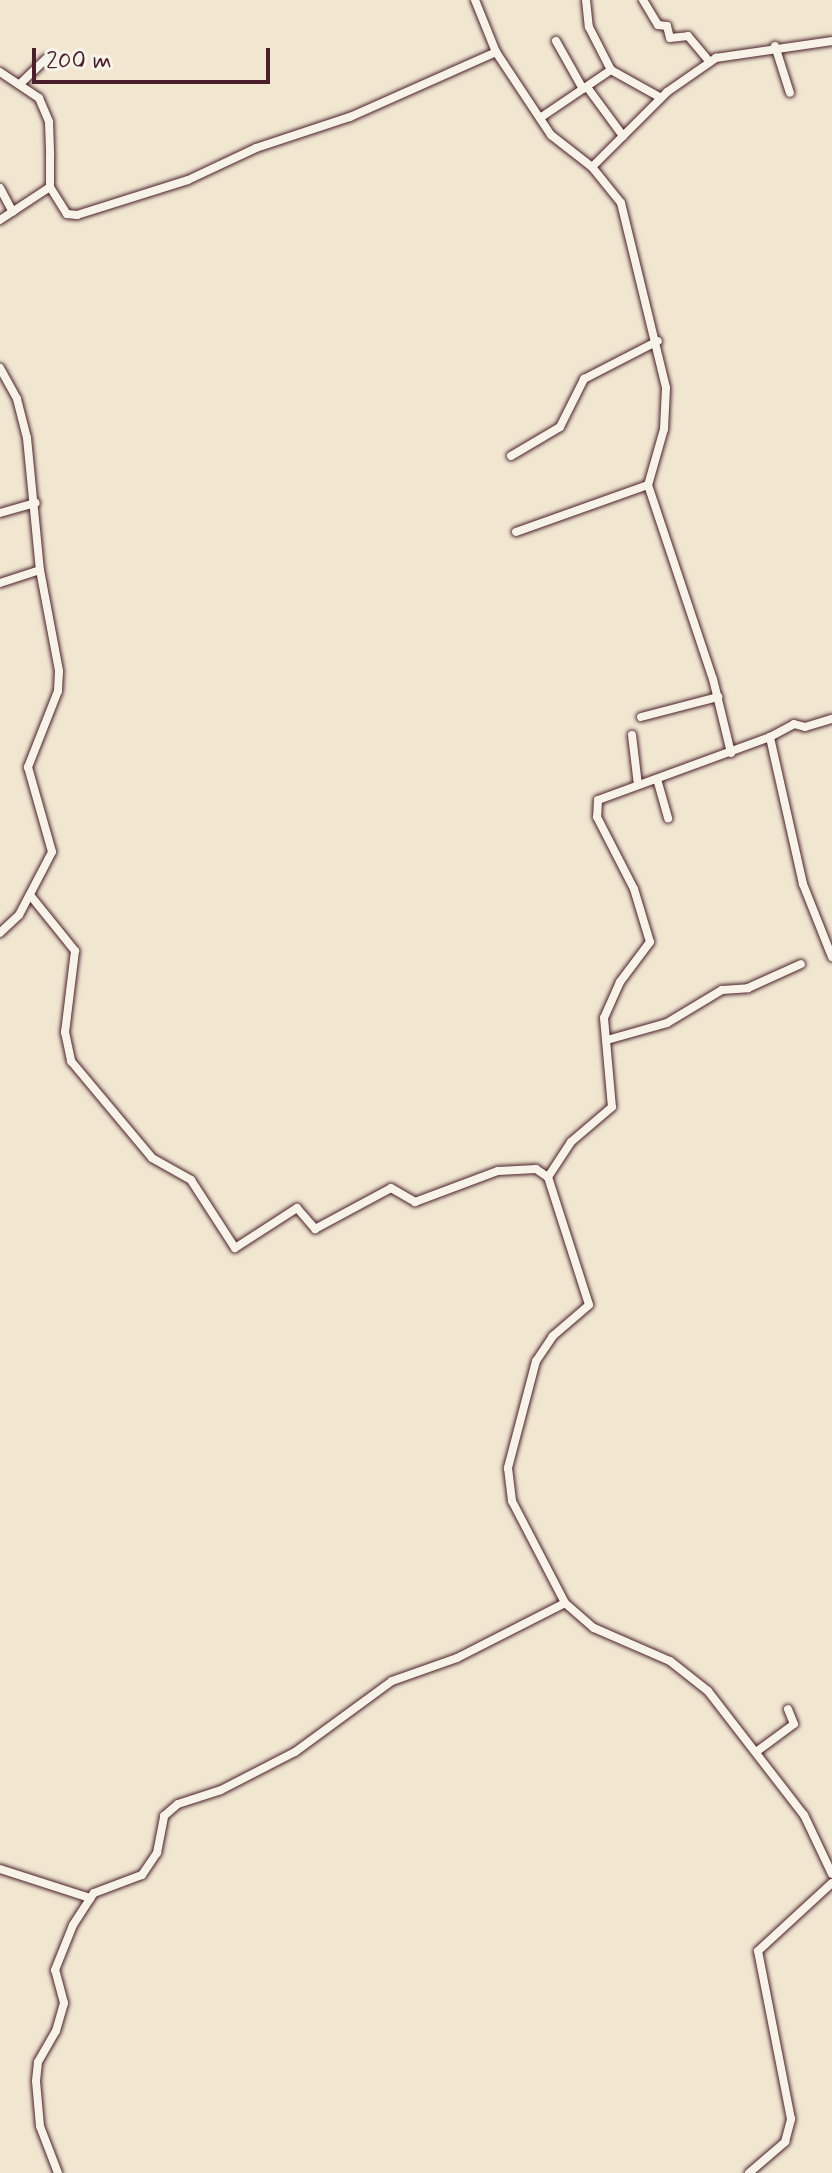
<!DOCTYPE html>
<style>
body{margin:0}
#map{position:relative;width:832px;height:2173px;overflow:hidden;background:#f1e7d1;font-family:Mynerve,sans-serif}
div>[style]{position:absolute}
.roads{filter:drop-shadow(0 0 2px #4a1f2b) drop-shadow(0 0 2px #4a1f2b)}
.minor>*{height:8px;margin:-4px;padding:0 4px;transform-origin:4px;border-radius:4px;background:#f7f3e8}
span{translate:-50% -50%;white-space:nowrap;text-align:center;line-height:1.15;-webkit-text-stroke:8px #f7f3e8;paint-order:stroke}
.scale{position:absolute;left:32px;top:48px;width:238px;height:36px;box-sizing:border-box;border:4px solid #4a1f2b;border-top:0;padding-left:10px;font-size:24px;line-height:28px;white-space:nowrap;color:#4a1f2b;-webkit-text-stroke:6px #f7f3e8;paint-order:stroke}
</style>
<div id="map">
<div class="roads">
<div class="minor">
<div style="left:475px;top:0;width:56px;rotate:68deg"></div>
<div style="left:496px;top:52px;width:100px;rotate:56.5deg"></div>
<div style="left:551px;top:135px;width:52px;rotate:38deg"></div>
<div style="left:592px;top:167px;width:46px;rotate:51.1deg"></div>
<div style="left:621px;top:203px;width:190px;rotate:76.3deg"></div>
<div style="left:666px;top:388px;width:41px;rotate:92.8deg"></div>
<div style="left:664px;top:429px;width:58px;rotate:105.9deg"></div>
<div style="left:648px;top:485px;width:205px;rotate:71.5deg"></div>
<div style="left:713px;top:679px;width:76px;rotate:76.3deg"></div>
<div style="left:586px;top:0;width:27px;rotate:84deg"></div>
<div style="left:589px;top:27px;width:48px;rotate:62.9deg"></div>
<div style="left:643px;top:0;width:29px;rotate:59deg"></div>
<div style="left:658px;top:25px;width:9px;rotate:6deg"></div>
<div style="left:667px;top:26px;width:12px;rotate:76deg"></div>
<div style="left:670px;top:38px;width:18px;rotate:-6deg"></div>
<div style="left:688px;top:36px;width:34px;rotate:50deg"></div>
<div style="left:556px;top:41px;width:55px;rotate:60.6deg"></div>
<div style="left:775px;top:46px;width:49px;rotate:72.3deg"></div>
<div style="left:0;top:72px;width:47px;rotate:33.7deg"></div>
<div style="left:39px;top:98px;width:26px;rotate:67deg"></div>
<div style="left:49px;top:122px;width:34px;rotate:88deg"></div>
<div style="left:50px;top:156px;width:31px;rotate:90deg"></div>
<div style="left:50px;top:187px;width:60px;rotate:146.6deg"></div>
<div style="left:21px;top:83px;width:35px;rotate:-44deg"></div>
<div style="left:587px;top:87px;width:61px;rotate:53.7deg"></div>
<div style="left:540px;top:118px;width:86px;rotate:-34.1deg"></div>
<div style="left:611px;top:70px;width:57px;rotate:29.2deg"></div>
<div style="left:592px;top:167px;width:106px;rotate:-45deg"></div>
<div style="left:667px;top:92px;width:60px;rotate:-34.8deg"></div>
<div style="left:716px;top:58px;width:117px;rotate:-8.3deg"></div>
<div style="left:50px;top:187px;width:32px;rotate:58deg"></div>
<div style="left:67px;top:214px;width:10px;rotate:6deg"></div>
<div style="left:77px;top:215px;width:116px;rotate:-17.5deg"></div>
<div style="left:188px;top:180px;width:75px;rotate:-25.2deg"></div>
<div style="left:256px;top:148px;width:99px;rotate:-18.3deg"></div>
<div style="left:350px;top:117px;width:160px;rotate:-24deg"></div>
<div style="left:0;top:188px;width:27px;rotate:62deg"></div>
<div style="left:0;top:368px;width:35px;rotate:61deg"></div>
<div style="left:17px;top:399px;width:40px;rotate:75.6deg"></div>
<div style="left:27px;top:438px;width:133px;rotate:84.4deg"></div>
<div style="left:40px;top:570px;width:103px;rotate:79.3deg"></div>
<div style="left:59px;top:671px;width:20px;rotate:93deg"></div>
<div style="left:58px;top:691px;width:82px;rotate:111.5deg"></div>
<div style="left:28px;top:767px;width:88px;rotate:74.2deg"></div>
<div style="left:52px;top:852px;width:71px;rotate:117.6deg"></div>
<div style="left:19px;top:915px;width:26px;rotate:137deg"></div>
<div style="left:511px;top:456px;width:57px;rotate:-30.6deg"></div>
<div style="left:560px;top:427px;width:54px;rotate:-63.4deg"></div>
<div style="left:584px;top:379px;width:83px;rotate:-27.2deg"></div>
<div style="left:0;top:513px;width:37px;rotate:-16deg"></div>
<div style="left:516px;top:532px;width:140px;rotate:-19.6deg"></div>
<div style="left:0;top:583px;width:42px;rotate:-18deg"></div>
<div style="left:641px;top:717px;width:80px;rotate:-14.6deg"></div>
<div style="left:632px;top:735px;width:50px;rotate:83.2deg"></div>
<div style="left:770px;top:737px;width:27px;rotate:-28deg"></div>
<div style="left:794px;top:724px;width:11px;rotate:15deg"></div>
<div style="left:805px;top:727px;width:28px;rotate:-17deg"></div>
<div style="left:657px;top:779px;width:41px;rotate:74.2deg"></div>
<div style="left:30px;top:895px;width:72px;rotate:51.2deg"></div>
<div style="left:75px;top:951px;width:82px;rotate:97deg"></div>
<div style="left:65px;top:1032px;width:30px;rotate:78deg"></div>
<div style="left:71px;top:1061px;width:126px;rotate:50.1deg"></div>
<div style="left:152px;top:1158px;width:45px;rotate:29.4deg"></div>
<div style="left:191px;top:1180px;width:81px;rotate:57.1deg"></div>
<div style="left:235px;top:1248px;width:74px;rotate:-32.8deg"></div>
<div style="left:297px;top:1208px;width:28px;rotate:49deg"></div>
<div style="left:315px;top:1229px;width:86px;rotate:-28.3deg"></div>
<div style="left:391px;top:1188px;width:28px;rotate:30deg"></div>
<div style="left:415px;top:1202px;width:89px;rotate:-20.5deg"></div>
<div style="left:498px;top:1171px;width:38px;rotate:-3deg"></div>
<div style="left:536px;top:1169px;width:14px;rotate:34deg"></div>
<div style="left:832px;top:957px;width:79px;rotate:-111.7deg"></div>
<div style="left:803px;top:884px;width:151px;rotate:-102.7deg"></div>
<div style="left:770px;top:737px;width:183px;rotate:159.9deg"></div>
<div style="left:598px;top:800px;width:17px;rotate:93deg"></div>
<div style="left:597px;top:817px;width:81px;rotate:62.8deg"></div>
<div style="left:634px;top:889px;width:55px;rotate:73.2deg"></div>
<div style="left:650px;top:942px;width:50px;rotate:126.9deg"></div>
<div style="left:620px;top:982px;width:39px;rotate:114deg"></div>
<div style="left:604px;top:1018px;width:89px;rotate:84.9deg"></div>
<div style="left:612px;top:1107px;width:54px;rotate:139.5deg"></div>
<div style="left:571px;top:1142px;width:42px;rotate:123.3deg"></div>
<div style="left:548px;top:1177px;width:134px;rotate:72.2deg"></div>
<div style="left:589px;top:1305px;width:48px;rotate:139.3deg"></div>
<div style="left:553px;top:1336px;width:30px;rotate:124deg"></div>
<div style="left:536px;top:1361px;width:111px;rotate:104.7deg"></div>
<div style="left:508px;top:1468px;width:33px;rotate:83deg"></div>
<div style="left:512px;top:1501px;width:115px;rotate:62.5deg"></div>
<div style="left:565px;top:1603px;width:38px;rotate:41deg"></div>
<div style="left:594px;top:1628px;width:83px;rotate:23.5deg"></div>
<div style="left:670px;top:1661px;width:48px;rotate:38.3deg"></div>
<div style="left:708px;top:1691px;width:157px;rotate:52.3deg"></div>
<div style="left:804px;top:1815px;width:65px;rotate:64.6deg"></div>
<div style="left:607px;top:1040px;width:62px;rotate:-15.8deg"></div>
<div style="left:667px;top:1023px;width:64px;rotate:-31deg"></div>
<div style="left:722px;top:990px;width:26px;rotate:-4deg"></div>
<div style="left:748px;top:988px;width:58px;rotate:-24.4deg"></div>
<div style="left:756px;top:1752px;width:47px;rotate:-36.4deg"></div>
<div style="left:794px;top:1724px;width:16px;rotate:-112deg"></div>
<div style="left:0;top:1869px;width:95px;rotate:17.9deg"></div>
<div style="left:58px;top:2173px;width:50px;rotate:-111deg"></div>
<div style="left:40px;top:2126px;width:45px;rotate:-95.1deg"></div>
<div style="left:36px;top:2081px;width:19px;rotate:-84deg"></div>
<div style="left:38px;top:2062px;width:36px;rotate:-60deg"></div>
<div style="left:56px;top:2031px;width:29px;rotate:-74deg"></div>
<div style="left:64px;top:2003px;width:34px;rotate:-105deg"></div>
<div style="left:55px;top:1970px;width:48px;rotate:-68.2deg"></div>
<div style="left:73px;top:1925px;width:38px;rotate:-57deg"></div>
<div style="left:94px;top:1893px;width:51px;rotate:-20.6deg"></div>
<div style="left:142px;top:1875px;width:27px;rotate:-56deg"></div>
<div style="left:157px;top:1853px;width:38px;rotate:-79deg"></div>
<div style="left:164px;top:1816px;width:18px;rotate:-41deg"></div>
<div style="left:178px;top:1804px;width:45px;rotate:-18deg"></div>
<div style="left:221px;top:1790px;width:83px;rotate:-27.2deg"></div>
<div style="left:295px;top:1752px;width:120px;rotate:-36.2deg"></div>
<div style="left:392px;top:1681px;width:69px;rotate:-19.5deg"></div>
<div style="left:457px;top:1658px;width:121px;rotate:-27deg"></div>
<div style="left:749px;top:2173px;width:48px;rotate:-40.7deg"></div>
<div style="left:785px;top:2142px;width:24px;rotate:-75deg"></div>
<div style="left:791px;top:2119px;width:171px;rotate:-101.1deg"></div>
<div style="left:758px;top:1951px;width:100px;rotate:-42.6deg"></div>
</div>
</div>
<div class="scale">200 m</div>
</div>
